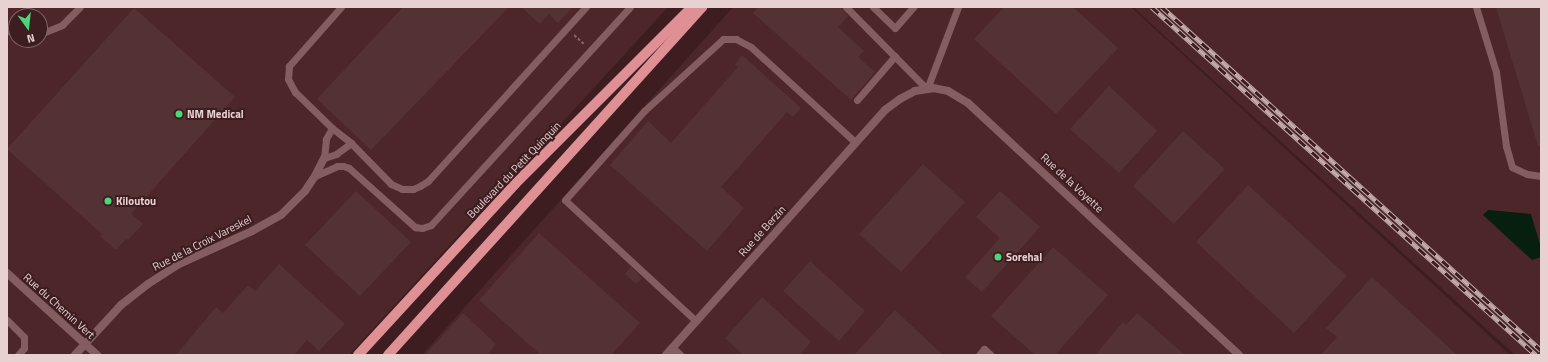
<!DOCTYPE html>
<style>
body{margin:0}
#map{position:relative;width:1548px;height:362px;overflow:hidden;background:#3d1d20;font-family:"Titillium Web",sans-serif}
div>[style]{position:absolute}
.built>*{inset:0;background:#4c2628}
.water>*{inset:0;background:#071f0e}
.building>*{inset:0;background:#543234}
.path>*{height:2px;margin-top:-1px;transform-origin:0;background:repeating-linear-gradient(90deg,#816567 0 3px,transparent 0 5px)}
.lane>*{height:7px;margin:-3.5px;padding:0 3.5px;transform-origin:3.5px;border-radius:3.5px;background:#835d5f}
.street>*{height:8px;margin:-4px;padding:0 4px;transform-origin:4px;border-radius:4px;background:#835d5f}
.primary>*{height:10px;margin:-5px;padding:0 5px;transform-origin:5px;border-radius:5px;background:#de9094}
.rail>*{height:4.5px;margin-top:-2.25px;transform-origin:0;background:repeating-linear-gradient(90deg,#3d1d20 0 9px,#c3abac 0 18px);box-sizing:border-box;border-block:1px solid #c3abac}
.dots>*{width:11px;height:11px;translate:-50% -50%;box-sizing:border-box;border:2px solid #3d1d20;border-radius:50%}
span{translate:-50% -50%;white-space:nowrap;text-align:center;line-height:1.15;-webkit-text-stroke:4px #3d1d20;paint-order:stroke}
.poi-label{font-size:11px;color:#e7d1d1;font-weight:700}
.left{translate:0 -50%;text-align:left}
.street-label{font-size:11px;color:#e7d1d1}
.frame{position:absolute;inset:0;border:8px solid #e7d1d1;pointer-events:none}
.north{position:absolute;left:8px;top:8px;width:40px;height:40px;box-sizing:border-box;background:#3d1d20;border:1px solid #816567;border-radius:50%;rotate:165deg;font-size:11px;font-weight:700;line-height:16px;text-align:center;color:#e7d1d1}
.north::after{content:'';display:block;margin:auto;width:14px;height:18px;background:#4ad777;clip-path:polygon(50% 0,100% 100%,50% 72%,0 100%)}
</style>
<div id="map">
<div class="built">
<div style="clip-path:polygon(evenodd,7px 7px,668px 7px,349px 355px,7px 355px,7px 7px,16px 16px,40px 16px,40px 40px,16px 40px,16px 16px)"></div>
<div style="clip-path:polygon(733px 7px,1131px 7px,1510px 355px,422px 355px)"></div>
<div style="clip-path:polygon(1133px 7px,1541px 7px,1541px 355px,1515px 355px)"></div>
</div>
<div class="water">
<div style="clip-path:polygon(1488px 210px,1531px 214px,1541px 248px,1541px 257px,1532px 260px,1483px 215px)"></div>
</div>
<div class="building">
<div style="clip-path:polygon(403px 7px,509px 7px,371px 150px,317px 99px)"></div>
<div style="clip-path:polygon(521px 7px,573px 7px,558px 23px,549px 14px,540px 24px)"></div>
<div style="clip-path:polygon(758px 7px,841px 7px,848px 16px,838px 27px,864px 51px,858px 57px,875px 72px,851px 100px,753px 13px)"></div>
<div style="clip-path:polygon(1004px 7px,1073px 7px,1118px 48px,1056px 114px,974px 39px)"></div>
<div style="clip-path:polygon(1496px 7px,1541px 7px,1541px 146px,1538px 146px)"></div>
<div style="clip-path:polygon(134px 8px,235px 97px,131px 214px,143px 224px,128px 240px,126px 239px,116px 250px,100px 236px,102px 234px,7px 149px)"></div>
<div style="clip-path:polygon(742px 55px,801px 108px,793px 117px,787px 112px,721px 187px,744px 208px,707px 251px,610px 165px,648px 121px,671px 143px,738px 67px,735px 65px)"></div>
<div style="clip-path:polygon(1109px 86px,1157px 131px,1119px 173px,1070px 129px)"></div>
<div style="clip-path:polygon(1183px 131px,1225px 169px,1174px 224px,1133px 186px)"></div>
<div style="clip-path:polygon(923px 164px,965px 202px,901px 272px,859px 234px)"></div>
<div style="clip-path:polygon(1248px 185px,1347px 276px,1294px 333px,1196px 242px)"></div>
<div style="clip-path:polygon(356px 191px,411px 242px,360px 296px,305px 245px)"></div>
<div style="clip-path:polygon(1000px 191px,1040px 227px,982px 292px,965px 277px,1000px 238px,976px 217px)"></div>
<div style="clip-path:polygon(539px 233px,640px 323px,611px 355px,541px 355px,479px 300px)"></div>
<div style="clip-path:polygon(1053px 247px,1108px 295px,1055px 355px,1035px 355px,991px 316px)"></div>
<div style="clip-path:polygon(810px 261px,865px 311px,839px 341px,783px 291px)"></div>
<div style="clip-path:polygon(279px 264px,345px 324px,319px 351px,307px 340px,294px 355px,176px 355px,216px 307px,223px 313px,248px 285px,255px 291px)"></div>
<div style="clip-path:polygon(631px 267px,642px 278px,636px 284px,625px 274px)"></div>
<div style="clip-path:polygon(1372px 277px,1457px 355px,1321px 355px,1337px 337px,1326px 328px)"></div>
<div style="clip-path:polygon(762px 297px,811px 342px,799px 355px,743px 355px,725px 338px)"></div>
<div style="clip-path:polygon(895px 310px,943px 355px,854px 355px)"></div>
<div style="clip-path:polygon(463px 313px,496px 344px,487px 355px,425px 355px)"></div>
<div style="clip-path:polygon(1137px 313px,1185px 355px,1095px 355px,1123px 322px,1126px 325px)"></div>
</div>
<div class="path">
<div style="left:574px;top:35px;width:13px;rotate:42deg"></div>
</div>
<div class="lane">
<div style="left:341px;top:7px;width:79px;rotate:131.4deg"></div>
<div style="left:289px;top:66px;width:13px;rotate:94deg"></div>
<div style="left:288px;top:79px;width:15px;rotate:62deg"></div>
<div style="left:295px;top:92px;width:52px;rotate:44.2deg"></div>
<div style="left:332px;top:128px;width:13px;rotate:119deg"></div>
<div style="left:326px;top:139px;width:19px;rotate:96deg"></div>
<div style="left:324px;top:158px;width:13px;rotate:-18deg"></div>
<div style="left:336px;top:154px;width:19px;rotate:-36deg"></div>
<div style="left:846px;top:7px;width:115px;rotate:45.4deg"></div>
<div style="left:927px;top:89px;width:88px;rotate:-69.3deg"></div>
<div style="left:873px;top:7px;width:30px;rotate:44deg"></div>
<div style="left:895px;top:28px;width:28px;rotate:-49deg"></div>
<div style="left:1476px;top:7px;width:68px;rotate:72.9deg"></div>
<div style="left:1496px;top:72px;width:75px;rotate:82.3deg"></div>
<div style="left:1506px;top:146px;width:22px;rotate:74deg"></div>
<div style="left:1512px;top:167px;width:17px;rotate:25deg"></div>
<div style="left:1527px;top:174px;width:14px;rotate:8deg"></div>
<div style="left:7px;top:30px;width:10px;rotate:24deg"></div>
<div style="left:40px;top:34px;width:24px;rotate:-22deg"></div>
<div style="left:62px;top:25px;width:25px;rotate:-45deg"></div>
<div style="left:857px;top:100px;width:58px;rotate:-49.2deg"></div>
<div style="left:332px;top:128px;width:24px;rotate:38deg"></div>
<div style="left:351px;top:143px;width:57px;rotate:45.7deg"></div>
<div style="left:391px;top:184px;width:12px;rotate:24deg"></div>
<div style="left:402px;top:189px;width:11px"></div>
<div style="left:413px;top:189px;width:8px;rotate:-23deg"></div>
<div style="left:420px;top:186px;width:9px;rotate:-32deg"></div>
<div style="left:428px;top:181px;width:235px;rotate:-47.8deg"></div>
<div style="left:315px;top:176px;width:24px;rotate:-24deg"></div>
<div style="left:337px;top:166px;width:6px"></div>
<div style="left:343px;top:166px;width:6px;rotate:18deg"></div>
<div style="left:349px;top:168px;width:89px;rotate:41.8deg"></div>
<div style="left:415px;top:227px;width:7px;rotate:8deg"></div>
<div style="left:422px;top:228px;width:9px;rotate:-18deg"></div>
<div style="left:431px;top:225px;width:295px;rotate:-47.6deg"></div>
<div style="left:7px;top:320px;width:24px;rotate:45deg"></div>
<div style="left:24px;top:337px;width:11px;rotate:90deg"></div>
<div style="left:24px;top:348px;width:9px;rotate:131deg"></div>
<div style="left:696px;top:321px;width:178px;rotate:-137.3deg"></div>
<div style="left:565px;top:200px;width:119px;rotate:-48.4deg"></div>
<div style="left:644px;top:111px;width:107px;rotate:-42.3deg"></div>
<div style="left:723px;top:39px;width:13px"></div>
<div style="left:736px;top:39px;width:17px;rotate:28deg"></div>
<div style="left:751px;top:47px;width:141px;rotate:42.4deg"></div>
<div style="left:979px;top:355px;width:8px;rotate:-50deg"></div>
<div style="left:984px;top:349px;width:9px;rotate:41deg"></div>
</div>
<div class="street">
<div style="left:7px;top:273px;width:122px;rotate:42.3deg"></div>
<div style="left:672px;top:348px;width:11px;rotate:41deg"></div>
<div style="left:75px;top:355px;width:68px;rotate:-47.4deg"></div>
<div style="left:121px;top:305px;width:34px;rotate:-38deg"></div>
<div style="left:148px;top:284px;width:37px;rotate:-33deg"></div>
<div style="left:179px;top:264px;width:80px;rotate:-24.3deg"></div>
<div style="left:252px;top:231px;width:33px;rotate:-29deg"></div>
<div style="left:281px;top:215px;width:34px;rotate:-45deg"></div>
<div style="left:305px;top:191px;width:18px;rotate:-56deg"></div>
<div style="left:315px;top:176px;width:20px;rotate:-63deg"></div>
<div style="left:666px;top:355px;width:329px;rotate:-48.2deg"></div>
<div style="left:885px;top:110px;width:19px;rotate:-36deg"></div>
<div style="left:900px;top:99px;width:17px;rotate:-28deg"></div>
<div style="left:915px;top:91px;width:18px;rotate:-9deg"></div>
<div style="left:933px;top:88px;width:15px;rotate:11deg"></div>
<div style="left:948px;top:91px;width:23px;rotate:31deg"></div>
<div style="left:968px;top:103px;width:370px;rotate:42.9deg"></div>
</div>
<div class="primary">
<div style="left:358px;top:355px;width:232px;rotate:-47.4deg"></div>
<div style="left:515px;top:184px;width:250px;rotate:-45deg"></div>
<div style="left:388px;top:355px;width:469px;rotate:-47.9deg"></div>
</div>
<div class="rail">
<div style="left:1152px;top:7px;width:518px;rotate:42.18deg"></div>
<div style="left:1162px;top:7px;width:511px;rotate:42.15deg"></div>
</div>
<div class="dots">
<div style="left:179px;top:114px;background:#4ad777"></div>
<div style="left:108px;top:201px;background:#4ad777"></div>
<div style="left:998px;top:257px;background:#4ad777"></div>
</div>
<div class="poi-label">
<span class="left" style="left:187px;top:114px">NM Medical</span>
<span class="left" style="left:116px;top:201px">Kiloutou</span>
<span class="left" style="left:1006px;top:257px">Sorehal</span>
</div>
<div class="street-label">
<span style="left:514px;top:170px;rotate:-46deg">Boulevard du Petit Quinquin</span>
<span style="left:1072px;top:183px;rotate:43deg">Rue de la Voyette</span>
<span style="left:762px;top:231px;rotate:-48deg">Rue de Berzin</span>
<span style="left:202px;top:243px;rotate:-27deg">Rue de la Croix Vareskel</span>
<span style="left:59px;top:306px;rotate:42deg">Rue du Chemin Vert</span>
</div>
<div class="frame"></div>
<div class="north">N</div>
</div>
